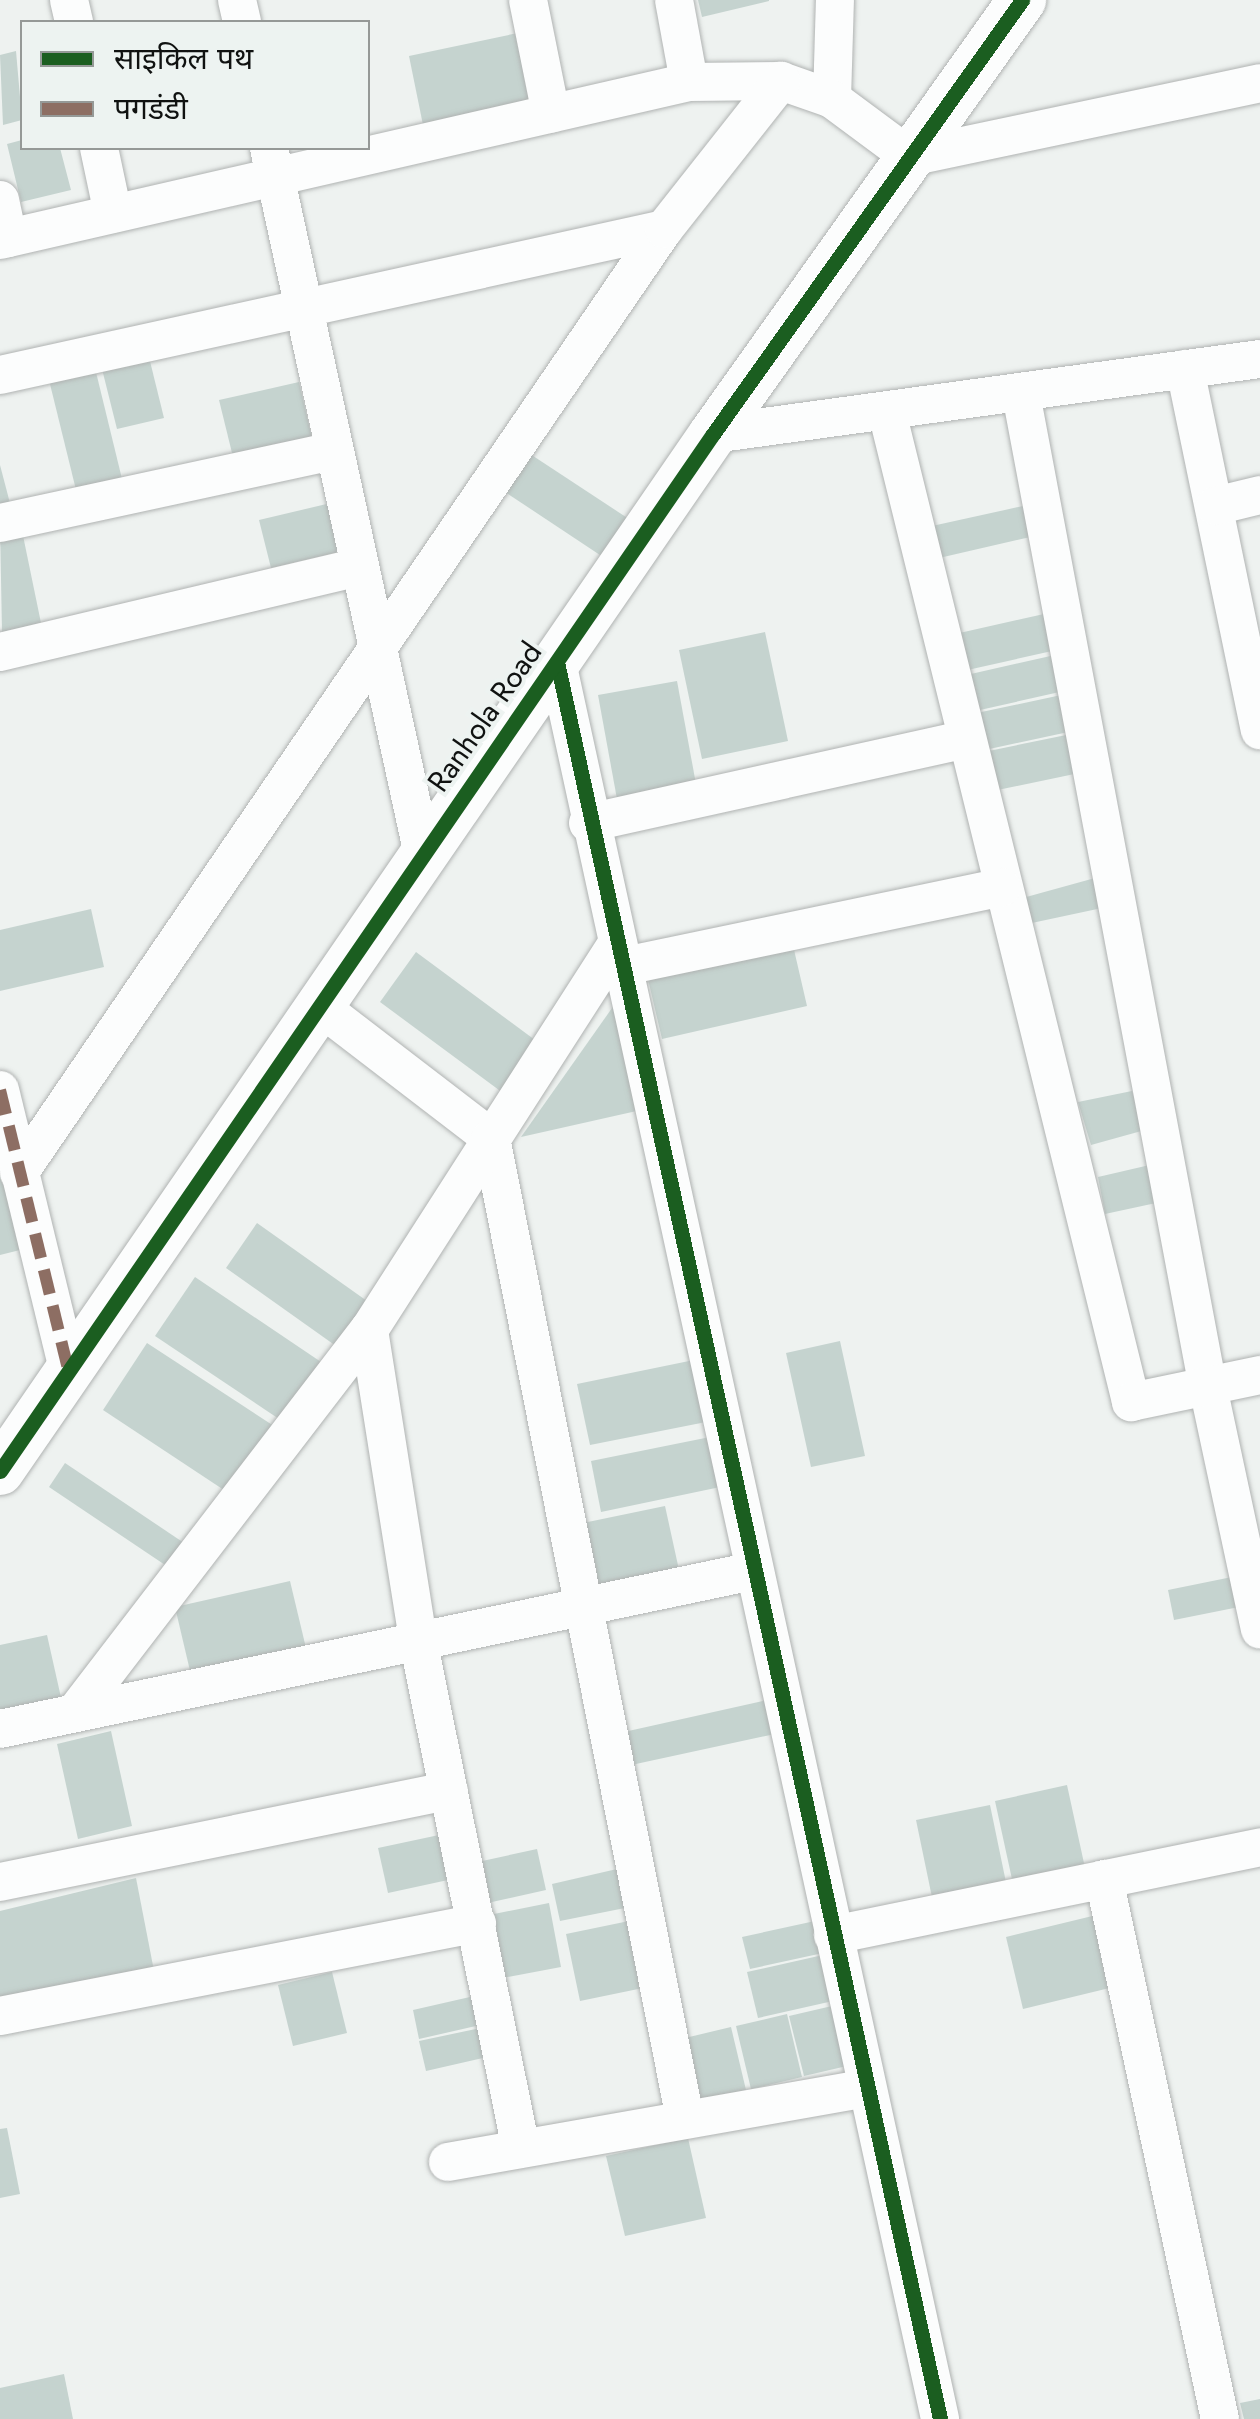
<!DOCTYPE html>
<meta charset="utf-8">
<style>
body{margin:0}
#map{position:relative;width:1260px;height:2419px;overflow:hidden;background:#eef2f0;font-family:Jost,"Noto Sans Devanagari",sans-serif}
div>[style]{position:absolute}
.building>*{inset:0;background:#c5d3cf}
.roads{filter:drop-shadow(0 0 2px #b0b3b2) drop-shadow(0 0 2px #b0b3b2)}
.minor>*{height:38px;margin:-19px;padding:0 19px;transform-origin:19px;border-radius:19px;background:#fcfdfd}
.tertiary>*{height:48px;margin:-24px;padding:0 24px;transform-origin:24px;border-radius:24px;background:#fcfdfd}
.quiet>*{height:12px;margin-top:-6px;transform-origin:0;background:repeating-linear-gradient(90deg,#8d6e63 0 25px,transparent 0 37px)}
.cycleway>*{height:15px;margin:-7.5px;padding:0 7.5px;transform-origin:7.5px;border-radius:7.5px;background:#1b5e20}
span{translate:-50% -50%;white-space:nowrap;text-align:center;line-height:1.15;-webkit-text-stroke:8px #edf3f1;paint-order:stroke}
.street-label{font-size:30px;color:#101211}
.legend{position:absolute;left:20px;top:20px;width:350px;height:130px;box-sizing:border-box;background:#edf3f1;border:2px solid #959997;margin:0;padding:12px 18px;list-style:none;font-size:30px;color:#101211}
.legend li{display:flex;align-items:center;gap:20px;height:50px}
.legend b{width:50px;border:2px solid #959997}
</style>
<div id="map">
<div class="building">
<div style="clip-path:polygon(698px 0,769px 0,769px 1px,702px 17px)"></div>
<div style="clip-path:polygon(532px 30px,547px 100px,423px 125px,409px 56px)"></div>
<div style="clip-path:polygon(16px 51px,22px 120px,3px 125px,0 55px)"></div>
<div style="clip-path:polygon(22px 140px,22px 148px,60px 148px,71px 190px,21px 202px,7px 144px)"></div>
<div style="clip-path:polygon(147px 349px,164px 418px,117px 429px,100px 361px)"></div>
<div style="clip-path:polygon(95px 368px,123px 483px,77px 494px,49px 380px)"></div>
<div style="clip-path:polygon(299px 382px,312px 438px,233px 457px,219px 400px)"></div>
<div style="clip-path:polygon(521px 448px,635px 523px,609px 561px,496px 486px)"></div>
<div style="clip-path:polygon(0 465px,11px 507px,0 510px)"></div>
<div style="clip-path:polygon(335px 502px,347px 550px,271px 568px,259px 520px)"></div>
<div style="clip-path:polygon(1032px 504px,1039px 535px,939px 558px,932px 526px)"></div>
<div style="clip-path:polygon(20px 521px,41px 623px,2px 632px,0 525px)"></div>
<div style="clip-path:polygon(1044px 614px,1052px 651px,963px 671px,955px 634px)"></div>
<div style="clip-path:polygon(765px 632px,788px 741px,702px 759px,679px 650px)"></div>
<div style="clip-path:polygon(1055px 655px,1064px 691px,971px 712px,962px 676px)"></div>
<div style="clip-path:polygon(677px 681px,696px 784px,617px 799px,598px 695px)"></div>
<div style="clip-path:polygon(1066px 694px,1073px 731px,980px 751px,972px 714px)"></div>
<div style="clip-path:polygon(1076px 733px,1084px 772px,988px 792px,979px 753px)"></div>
<div style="clip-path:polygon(1095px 878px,1102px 908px,1027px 924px,1019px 899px)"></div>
<div style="clip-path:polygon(91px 909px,104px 967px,0 991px,0 930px)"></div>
<div style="clip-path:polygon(792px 941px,807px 1006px,662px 1039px,647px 975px)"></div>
<div style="clip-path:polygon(416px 952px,539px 1043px,503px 1093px,380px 1002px)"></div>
<div style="clip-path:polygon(617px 1001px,641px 1110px,521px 1137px)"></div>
<div style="clip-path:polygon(1132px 1091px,1145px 1130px,1091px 1145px,1078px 1102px)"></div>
<div style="clip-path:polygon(1154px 1164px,1156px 1203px,1105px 1214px,1098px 1177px)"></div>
<div style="clip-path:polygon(5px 1173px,24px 1249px,0 1255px,0 1174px)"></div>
<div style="clip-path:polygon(257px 1223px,367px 1301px,336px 1346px,226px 1268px)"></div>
<div style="clip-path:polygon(195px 1277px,327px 1366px,288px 1425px,155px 1336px)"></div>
<div style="clip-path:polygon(840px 1341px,865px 1456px,811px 1467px,786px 1353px)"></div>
<div style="clip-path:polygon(147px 1343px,280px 1430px,236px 1498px,103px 1410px)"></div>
<div style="clip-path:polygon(694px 1360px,706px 1422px,590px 1445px,577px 1384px)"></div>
<div style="clip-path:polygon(715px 1436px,725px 1486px,601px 1512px,591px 1461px)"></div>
<div style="clip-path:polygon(65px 1463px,196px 1551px,180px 1575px,49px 1487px)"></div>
<div style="clip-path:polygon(665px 1506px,679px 1570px,596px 1587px,583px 1523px)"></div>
<div style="clip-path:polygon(1232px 1577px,1239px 1607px,1174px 1620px,1168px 1590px)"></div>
<div style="clip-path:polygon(290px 1581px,306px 1648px,191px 1675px,175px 1607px)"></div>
<div style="clip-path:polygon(47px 1635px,62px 1702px,0 1716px,0 1645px)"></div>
<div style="clip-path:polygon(767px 1700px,775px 1734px,622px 1767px,615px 1734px)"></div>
<div style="clip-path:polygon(111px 1731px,132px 1826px,78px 1839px,57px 1744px)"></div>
<div style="clip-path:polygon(1067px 1785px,1087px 1877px,1015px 1893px,995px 1801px)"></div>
<div style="clip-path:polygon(990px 1805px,1008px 1892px,934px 1907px,916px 1820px)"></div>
<div style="clip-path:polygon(439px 1835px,448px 1880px,388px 1893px,378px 1848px)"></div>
<div style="clip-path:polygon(537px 1849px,546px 1890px,483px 1904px,473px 1863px)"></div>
<div style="clip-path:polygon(617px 1869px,625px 1908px,560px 1921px,552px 1884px)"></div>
<div style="clip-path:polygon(136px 1878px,155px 1976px,0 2006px,0 1911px)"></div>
<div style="clip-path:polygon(549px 1903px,561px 1967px,502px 1978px,489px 1915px)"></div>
<div style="clip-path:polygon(1109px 1912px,1126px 1984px,1023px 2009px,1006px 1937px)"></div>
<div style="clip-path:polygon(629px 1921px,643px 1988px,580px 2001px,566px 1934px)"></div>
<div style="clip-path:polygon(815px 1921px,823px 1953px,750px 1969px,742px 1937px)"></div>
<div style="clip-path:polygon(823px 1955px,833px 2001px,758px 2018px,747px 1972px)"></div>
<div style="clip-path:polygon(332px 1972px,347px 2033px,293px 2046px,278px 1985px)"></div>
<div style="clip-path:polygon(483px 1994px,489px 2023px,419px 2039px,413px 2010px)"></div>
<div style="clip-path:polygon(832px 2006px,847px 2066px,804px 2076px,789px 2016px)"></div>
<div style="clip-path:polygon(787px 2014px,802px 2077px,751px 2089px,736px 2026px)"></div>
<div style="clip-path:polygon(490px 2026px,496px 2055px,426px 2071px,419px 2041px)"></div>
<div style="clip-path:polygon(731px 2027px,746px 2090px,699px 2101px,685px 2038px)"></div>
<div style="clip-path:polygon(7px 2128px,20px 2194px,0 2198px,0 2129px)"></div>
<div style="clip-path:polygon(688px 2138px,706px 2218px,625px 2236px,606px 2156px)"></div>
<div style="clip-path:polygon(64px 2374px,73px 2419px,0 2419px,0 2388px)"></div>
<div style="clip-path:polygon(1260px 2399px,1260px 2419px,1244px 2419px,1240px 2403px)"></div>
</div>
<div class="roads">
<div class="minor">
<div style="left:69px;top:0;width:23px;rotate:77deg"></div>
<div style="left:237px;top:0;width:23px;rotate:77deg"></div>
<div style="left:528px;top:0;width:116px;rotate:78.6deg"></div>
<div style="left:674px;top:0;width:83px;rotate:79.6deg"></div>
<div style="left:832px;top:99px;width:99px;rotate:-88.3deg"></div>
<div style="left:99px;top:148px;width:67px;rotate:78deg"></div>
<div style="left:269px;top:148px;width:724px;rotate:77.71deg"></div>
<div style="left:0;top:200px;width:39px;rotate:78deg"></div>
<div style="left:0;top:240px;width:707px;rotate:-12.92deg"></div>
<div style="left:689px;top:82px;width:92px;rotate:-0.6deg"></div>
<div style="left:781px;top:81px;width:54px;rotate:19.4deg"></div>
<div style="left:832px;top:99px;width:97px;rotate:36.6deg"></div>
<div style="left:910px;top:157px;width:358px;rotate:-11.9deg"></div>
<div style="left:1185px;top:369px;width:369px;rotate:78.3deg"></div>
<div style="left:0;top:375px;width:680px;rotate:-12.4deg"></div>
<div style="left:1021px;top:394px;width:1010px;rotate:79.34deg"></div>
<div style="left:1208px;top:1387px;width:248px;rotate:77.9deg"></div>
<div style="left:887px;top:412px;width:1020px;rotate:76.15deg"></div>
<div style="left:1131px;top:1402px;width:132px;rotate:-11.8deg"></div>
<div style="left:713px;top:434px;width:552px;rotate:-7.81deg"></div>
<div style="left:1215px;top:506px;width:46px;rotate:-13.7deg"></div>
<div style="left:0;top:523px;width:342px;rotate:-12.2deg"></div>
<div style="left:0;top:652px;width:369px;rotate:-13.3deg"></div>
<div style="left:557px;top:662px;width:1798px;rotate:77.7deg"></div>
<div style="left:588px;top:823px;width:387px;rotate:-12.5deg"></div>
<div style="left:620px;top:967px;width:390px;rotate:-11.8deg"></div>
<div style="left:319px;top:1006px;width:217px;rotate:37.5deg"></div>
<div style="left:491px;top:1138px;width:1000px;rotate:78.81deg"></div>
<div style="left:0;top:1090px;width:292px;rotate:76.3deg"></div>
<div style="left:19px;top:1173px;width:1143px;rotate:-55.66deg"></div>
<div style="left:664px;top:229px;width:189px;rotate:-51.7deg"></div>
<div style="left:369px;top:1330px;width:314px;rotate:81deg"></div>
<div style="left:418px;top:1640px;width:519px;rotate:78.56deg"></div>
<div style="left:77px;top:1710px;width:479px;rotate:-52.5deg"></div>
<div style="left:369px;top:1330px;width:455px;rotate:-57.3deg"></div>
<div style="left:0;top:1729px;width:769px;rotate:-11.85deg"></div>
<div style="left:1104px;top:1879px;width:552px;rotate:77.88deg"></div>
<div style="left:0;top:1882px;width:458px;rotate:-11.5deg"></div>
<div style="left:833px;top:1935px;width:436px;rotate:-11.6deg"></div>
<div style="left:0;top:2016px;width:486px;rotate:-11deg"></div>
<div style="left:448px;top:2162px;width:425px;rotate:-10deg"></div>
</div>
<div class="tertiary">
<div style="left:0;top:1471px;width:1258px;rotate:-55.49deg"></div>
<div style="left:713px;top:434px;width:533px;rotate:-54.55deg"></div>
</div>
</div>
<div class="quiet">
<div style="left:0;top:1090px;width:292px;rotate:76.3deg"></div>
</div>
<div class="cycleway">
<div style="left:557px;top:662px;width:1798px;rotate:77.7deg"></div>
<div style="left:0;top:1471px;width:1258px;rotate:-55.49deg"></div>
<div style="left:713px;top:434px;width:533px;rotate:-54.55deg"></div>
</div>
<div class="street-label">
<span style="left:485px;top:717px;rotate:-55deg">Ranhola Road</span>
</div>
<ul class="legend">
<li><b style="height:12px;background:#1b5e20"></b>साइकिल पथ</li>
<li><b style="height:12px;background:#8d6e63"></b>पगडंडी</li>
</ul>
</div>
